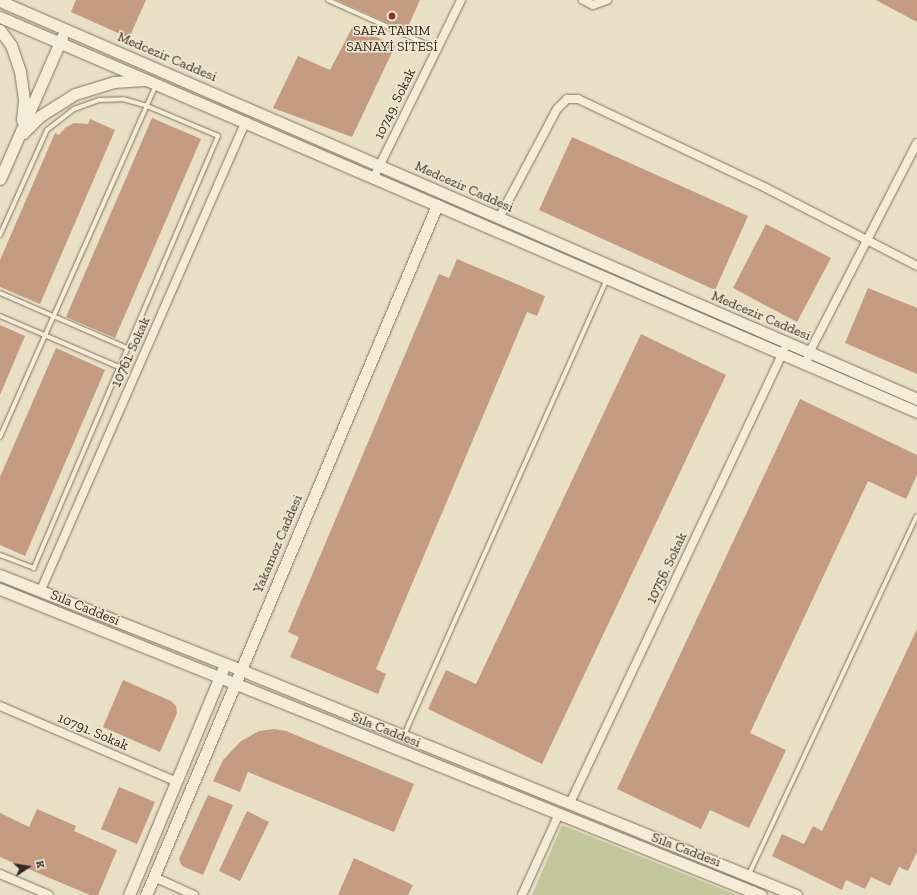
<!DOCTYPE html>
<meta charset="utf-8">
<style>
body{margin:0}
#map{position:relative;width:917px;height:895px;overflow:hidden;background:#e9dec6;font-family:"Zilla Slab",serif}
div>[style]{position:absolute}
.green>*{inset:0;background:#c1c69b}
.building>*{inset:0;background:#c39b80}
.roads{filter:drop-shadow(0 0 1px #82715d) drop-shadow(0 0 1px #82715d)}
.service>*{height:4px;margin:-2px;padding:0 2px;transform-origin:2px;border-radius:2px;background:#f5ecd8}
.minor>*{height:8px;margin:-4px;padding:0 4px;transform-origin:4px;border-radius:4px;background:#f5ecd8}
.tertiary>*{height:11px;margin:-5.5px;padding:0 5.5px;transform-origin:5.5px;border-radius:5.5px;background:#f5ecd8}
.dots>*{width:11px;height:11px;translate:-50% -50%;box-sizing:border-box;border:2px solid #f1e9d4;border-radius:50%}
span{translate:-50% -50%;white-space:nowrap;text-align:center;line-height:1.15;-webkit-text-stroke:3px #f1e9d4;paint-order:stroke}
.poi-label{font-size:14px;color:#342920}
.street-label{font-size:14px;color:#342920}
.north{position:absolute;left:8px;top:847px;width:40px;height:40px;-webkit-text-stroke:3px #f1e9d4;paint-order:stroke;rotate:78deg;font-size:11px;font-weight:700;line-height:16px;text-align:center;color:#342920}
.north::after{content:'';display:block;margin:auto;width:14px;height:18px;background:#342920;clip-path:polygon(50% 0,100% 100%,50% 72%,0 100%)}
</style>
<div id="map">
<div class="green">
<div style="clip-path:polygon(562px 825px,737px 895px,532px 895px)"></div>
</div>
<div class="building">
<div style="clip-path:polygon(76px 0,146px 0,129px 38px,71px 12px)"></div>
<div style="clip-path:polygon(337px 0,420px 0,406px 31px)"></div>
<div style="clip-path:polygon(876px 0,917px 0,917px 22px)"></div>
<div style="clip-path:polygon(353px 26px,395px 46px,352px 137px,273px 108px,298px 56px,330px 70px)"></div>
<div style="clip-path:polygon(152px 118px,201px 139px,115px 338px,66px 317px)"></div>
<div style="clip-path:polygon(90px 119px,115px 130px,40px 304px,0 287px,0 260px,55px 133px,59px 135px,65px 128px,74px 123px,88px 124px)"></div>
<div style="clip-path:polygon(572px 137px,748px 216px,715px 290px,539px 210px)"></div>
<div style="clip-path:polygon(766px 224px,831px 258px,797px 322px,733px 288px)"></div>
<div style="clip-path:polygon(457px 259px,545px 296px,537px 316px,527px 312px,376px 669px,386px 674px,378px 694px,290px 657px,299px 637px,288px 632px,439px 274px,449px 278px)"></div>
<div style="clip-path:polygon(868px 288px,917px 308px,917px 374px,845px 343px)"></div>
<div style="clip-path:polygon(0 325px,25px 336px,0 395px)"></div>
<div style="clip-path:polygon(641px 334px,726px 375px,542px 764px,428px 709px,446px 670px,476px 684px)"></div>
<div style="clip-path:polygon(56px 348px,105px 370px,25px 556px,0 545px,0 477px)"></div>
<div style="clip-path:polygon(800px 399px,917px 455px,917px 475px,906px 499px,868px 481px,750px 733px,786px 750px,749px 828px,710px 810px,701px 829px,617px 789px)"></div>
<div style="clip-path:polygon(917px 629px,917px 852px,908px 871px,899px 867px,890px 886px,871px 877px,865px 889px,846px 880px,842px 890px,772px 856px,782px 834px,804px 844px,813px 826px,822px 831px)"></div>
<div style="clip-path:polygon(123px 680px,171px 701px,176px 706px,177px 713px,160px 752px,103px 727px)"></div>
<div style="clip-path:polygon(274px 729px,286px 731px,414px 784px,394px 832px,248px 772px,240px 792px,213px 781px,223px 760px,241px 741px,259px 731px)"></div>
<div style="clip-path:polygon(119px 787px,155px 802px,137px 844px,101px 829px)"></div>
<div style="clip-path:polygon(208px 795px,233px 805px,203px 875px,182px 866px,179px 859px)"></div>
<div style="clip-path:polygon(37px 809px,76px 826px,74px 831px,117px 850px,98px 895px,90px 895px,0 857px,0 813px,29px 827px)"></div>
<div style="clip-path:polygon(247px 811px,269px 822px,240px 881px,219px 871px)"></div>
<div style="clip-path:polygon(354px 858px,413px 885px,408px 895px,338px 895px)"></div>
</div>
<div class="roads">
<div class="service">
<div style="left:328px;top:0;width:120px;rotate:24.2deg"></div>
<div style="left:0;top:235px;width:115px;rotate:-65.9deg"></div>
<div style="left:47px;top:130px;width:34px;rotate:-38deg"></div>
<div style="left:74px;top:109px;width:27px;rotate:-20deg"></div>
<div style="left:99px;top:100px;width:24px;rotate:-2deg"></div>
<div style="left:123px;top:99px;width:25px;rotate:16deg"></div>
<div style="left:147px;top:106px;width:77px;rotate:22.9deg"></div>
<div style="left:218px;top:136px;width:470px;rotate:113.1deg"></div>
<div style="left:34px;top:568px;width:36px;rotate:-159deg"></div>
<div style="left:0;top:293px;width:138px;rotate:23.4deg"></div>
<div style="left:0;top:316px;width:129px;rotate:23.2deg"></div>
<div style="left:0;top:437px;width:385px;rotate:-66.1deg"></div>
<div style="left:404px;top:735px;width:499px;rotate:-66deg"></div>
<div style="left:749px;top:874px;width:395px;rotate:-64.9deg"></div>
</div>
<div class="minor">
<div style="left:583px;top:0;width:11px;rotate:27deg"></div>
<div style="left:593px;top:5px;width:15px;rotate:-20deg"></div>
<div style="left:374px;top:177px;width:197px;rotate:-63.8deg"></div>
<div style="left:499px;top:218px;width:123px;rotate:-62deg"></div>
<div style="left:557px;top:109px;width:14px;rotate:-45deg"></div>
<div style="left:567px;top:99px;width:11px"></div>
<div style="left:578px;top:99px;width:208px;rotate:25.3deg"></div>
<div style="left:766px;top:188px;width:170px;rotate:27.3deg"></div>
<div style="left:806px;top:365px;width:12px;rotate:-76deg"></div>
<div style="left:809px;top:353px;width:236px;rotate:-62.8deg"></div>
<div style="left:40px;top:592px;width:514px;rotate:-66.38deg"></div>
<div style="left:0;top:706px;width:193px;rotate:23.2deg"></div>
<div style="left:570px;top:803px;width:501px;rotate:-64.71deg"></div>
<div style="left:0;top:874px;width:53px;rotate:23.2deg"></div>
<div style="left:154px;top:877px;width:44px;rotate:24.2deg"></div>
<div style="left:522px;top:895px;width:87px;rotate:-65.5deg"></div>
</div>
<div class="tertiary">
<div style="left:0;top:1px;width:1000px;rotate:23.46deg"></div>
<div style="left:0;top:17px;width:998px;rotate:23.3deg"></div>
<div style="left:0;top:30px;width:19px;rotate:54deg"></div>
<div style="left:11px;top:45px;width:28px;rotate:71deg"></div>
<div style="left:20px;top:71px;width:30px;rotate:82deg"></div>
<div style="left:24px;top:101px;width:19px;rotate:96deg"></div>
<div style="left:23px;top:133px;width:24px;rotate:-45deg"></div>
<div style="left:40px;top:116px;width:41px;rotate:-32.2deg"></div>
<div style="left:75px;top:94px;width:41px;rotate:-17.1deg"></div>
<div style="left:114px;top:82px;width:30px;rotate:-4deg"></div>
<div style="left:0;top:179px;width:155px;rotate:-66.4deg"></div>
<div style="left:0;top:575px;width:259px;rotate:21.5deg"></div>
<div style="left:241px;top:670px;width:599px;rotate:22.07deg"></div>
<div style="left:0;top:589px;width:820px;rotate:21.91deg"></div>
<div style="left:129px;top:895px;width:250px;rotate:-67.4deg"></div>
<div style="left:146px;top:895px;width:749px;rotate:-67.13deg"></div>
</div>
</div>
<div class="dots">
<div style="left:392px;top:16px;background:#8a3436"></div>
</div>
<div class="poi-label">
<span style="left:392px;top:39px">SAFA TARIM<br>SANAYİ SİTESİ</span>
</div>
<div class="street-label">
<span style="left:167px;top:57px;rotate:23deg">Medcezir Caddesi</span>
<span style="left:395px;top:104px;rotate:-64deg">10749. Sokak</span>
<span style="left:464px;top:187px;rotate:24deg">Medcezir Caddesi</span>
<span style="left:761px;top:316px;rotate:23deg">Medcezir Caddesi</span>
<span style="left:131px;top:352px;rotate:-66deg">10761. Sokak</span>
<span style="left:278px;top:544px;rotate:-67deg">Yakamoz Caddesi</span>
<span style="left:667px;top:568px;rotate:-65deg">10756. Sokak</span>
<span style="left:85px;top:608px;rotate:22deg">Sıla Caddesi</span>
<span style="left:386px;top:730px;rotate:22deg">Sıla Caddesi</span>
<span style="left:93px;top:732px;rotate:23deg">10791. Sokak</span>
<span style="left:686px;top:850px;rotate:21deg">Sıla Caddesi</span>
</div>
<div class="north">K</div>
</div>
